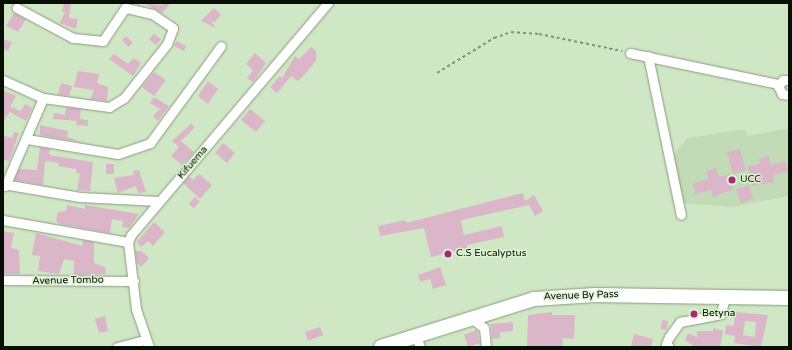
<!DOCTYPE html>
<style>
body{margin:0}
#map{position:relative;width:792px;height:350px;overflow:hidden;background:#d0e7c6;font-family:"Varela Round",sans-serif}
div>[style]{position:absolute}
.built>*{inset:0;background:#c0dbb5}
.building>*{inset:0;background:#dbb5c8}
.path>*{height:1.5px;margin-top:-0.75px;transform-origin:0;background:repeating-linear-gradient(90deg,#82937c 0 3px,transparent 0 6px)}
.roads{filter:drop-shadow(0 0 1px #889d7f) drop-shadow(0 0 1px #889d7f)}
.minor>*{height:9px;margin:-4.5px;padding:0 4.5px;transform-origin:4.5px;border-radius:4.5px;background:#fff}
.highway>*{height:14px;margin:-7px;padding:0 7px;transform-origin:7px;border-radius:7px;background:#fff}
.dots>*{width:11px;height:11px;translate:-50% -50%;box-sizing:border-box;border:2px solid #ddf4d3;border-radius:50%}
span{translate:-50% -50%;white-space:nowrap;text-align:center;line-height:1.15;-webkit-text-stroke:3px #ddf4d3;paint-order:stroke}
.street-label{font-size:10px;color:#070e05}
.poi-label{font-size:10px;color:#070e05}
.left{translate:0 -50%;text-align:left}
.frame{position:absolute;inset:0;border:4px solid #070e05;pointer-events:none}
</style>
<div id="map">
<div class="built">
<div style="clip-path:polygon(789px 128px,789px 196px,732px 207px,679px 203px,672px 164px,676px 151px,688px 138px,745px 129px,747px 136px)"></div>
</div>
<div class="building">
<div style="clip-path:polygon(64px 3px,71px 3px,69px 18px,78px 19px,76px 29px,60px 23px,65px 12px,62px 12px)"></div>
<div style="clip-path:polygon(143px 3px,160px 5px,171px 3px,162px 13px)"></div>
<div style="clip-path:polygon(214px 8px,221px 14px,215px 22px,211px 21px,216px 28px,201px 21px)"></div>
<div style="clip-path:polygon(14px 13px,26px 19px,18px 32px,6px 26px)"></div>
<div style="clip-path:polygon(154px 34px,161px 39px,156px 45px,149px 39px)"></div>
<div style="clip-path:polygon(126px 36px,133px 43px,128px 47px,122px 40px)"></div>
<div style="clip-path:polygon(3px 39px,12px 42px,8px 51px,3px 49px)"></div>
<div style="clip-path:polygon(177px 41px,186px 46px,184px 51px,174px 46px)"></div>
<div style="clip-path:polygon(311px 47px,316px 51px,316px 61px,303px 76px,298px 81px,291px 76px,277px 93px,270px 87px,280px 76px,282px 78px,295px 56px,299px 59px)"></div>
<div style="clip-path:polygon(255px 53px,266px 63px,253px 82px,247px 78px,253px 70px,246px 64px)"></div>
<div style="clip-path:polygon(114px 54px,128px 64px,133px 58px,141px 63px,133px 76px,109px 59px)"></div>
<div style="clip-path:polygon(78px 71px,99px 74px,97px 83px,108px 87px,107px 101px,91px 99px,94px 90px,74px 87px)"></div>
<div style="clip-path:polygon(154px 72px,166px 80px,154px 96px,142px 87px)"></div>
<div style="clip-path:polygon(208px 81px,218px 89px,208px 104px,198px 96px)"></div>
<div style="clip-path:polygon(61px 83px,72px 86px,69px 96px,58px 94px)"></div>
<div style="clip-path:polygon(3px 90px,16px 96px,10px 107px,21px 111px,25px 104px,32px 108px,26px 121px,10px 112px,3px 122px)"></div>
<div style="clip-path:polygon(154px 97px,169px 106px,158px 121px,153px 116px,160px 109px,150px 103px)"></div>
<div style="clip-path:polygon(66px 107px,81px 109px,80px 119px,88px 120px,88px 126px,76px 125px,77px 121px,53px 119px,54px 113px,65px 115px)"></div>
<div style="clip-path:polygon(250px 109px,265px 121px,256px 132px,241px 120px)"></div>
<div style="clip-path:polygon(191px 124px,195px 127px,181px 141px,194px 152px,182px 165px,171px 156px,179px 147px,172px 141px)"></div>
<div style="clip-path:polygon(40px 125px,68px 131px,67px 137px,81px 142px,40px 135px)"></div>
<div style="clip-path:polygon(14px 132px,19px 133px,9px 161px,4px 160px,3px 143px,4px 136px,13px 138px)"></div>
<div style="clip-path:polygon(223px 143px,235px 153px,227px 163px,215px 153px)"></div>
<div style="clip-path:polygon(40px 147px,50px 149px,49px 155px,93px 162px,90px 191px,77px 190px,80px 174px,76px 173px,76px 169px,58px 166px,59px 163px,45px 161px,43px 185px,14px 180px,19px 169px,37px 170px)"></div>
<div style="clip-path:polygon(740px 149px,746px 170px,733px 174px,727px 152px)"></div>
<div style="clip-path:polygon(769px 156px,771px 165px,785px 161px,788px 171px,773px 175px,774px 182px,752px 186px,748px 166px,760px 164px,759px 159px)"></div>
<div style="clip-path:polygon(106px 164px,114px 164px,114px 174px,106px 174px)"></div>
<div style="clip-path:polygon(716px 168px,719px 177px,730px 174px,734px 189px,713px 197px,711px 190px,695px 194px,693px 183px,709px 179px,706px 171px)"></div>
<div style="clip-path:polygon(139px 170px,146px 192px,138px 193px,136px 186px,118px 193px,114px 178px,134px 175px,133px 171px)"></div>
<div style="clip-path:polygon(199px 174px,212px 185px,200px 199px,183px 183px,189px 176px,193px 180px)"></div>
<div style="clip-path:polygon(749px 185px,753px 199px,741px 203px,736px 189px)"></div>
<div style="clip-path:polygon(523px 193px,525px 201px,534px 195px,543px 211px,535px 216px,529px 205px,461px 220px,464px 235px,502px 226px,504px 237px,467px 245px,467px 248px,431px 257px,424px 228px,380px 236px,378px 226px,405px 220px,406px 223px)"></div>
<div style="clip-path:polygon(195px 197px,200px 201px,194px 208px,189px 204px)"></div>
<div style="clip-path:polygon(67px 205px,85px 209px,85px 205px,139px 214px,129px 228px,122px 227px,123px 221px,112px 219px,110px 233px,60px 224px,56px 221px,58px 212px,66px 211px)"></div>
<div style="clip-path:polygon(154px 222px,165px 232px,153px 246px,148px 241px,141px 247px,137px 242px)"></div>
<div style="clip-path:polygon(3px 231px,14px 233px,11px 248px,19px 250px,20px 274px,3px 274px)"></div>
<div style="clip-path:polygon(36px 233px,82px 246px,83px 240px,94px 242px,94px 263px,106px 268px,105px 274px,74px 275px,74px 261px,64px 259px,59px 274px,38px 271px,40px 256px,32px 255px)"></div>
<div style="clip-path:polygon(135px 251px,141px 251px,149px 258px,141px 267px,137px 263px)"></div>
<div style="clip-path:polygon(440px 267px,446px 285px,433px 289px,430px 279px,420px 282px,418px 275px)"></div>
<div style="clip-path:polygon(552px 312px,552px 315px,575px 315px,574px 339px,562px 338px,563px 346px,527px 346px,528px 315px)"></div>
<div style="clip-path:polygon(evenodd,735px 312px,768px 315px,761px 347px,734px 343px,735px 336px,725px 334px,726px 325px,734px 326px,735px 312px,745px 321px,756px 322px,755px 337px,743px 335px,745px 321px)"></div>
<div style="clip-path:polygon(105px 316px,108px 331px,99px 333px,95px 319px)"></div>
<div style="clip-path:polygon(662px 320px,668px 321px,667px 330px,661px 329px)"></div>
<div style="clip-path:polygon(513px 322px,513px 331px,500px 332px,500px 338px,492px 339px,491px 324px)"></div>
<div style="clip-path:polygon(320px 327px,323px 335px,308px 341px,305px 332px)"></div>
<div style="clip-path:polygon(714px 328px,723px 331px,720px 347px,695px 347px,685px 340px,688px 333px,697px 337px,697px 331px,713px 331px)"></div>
<div style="clip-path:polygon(477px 330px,480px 343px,468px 347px,464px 335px)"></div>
<div style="clip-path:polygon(634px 334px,653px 339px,651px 347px,631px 347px)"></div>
</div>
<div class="path">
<div style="left:437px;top:73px;width:67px;rotate:-31.6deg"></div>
<div style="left:494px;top:38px;width:18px;rotate:-19deg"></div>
<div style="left:511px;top:32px;width:28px;rotate:4deg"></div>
<div style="left:539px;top:34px;width:85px;rotate:11.6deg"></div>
</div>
<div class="roads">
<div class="minor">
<div style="left:630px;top:53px;width:152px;rotate:11.8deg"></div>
<div style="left:648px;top:56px;width:162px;rotate:78.3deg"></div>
<div style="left:3px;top:80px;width:44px;rotate:24.2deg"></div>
<div style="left:43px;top:98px;width:67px;rotate:7.8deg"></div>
<div style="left:109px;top:107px;width:17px;rotate:-31deg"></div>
<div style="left:124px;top:98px;width:69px;rotate:-51.5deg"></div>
<div style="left:167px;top:44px;width:17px;rotate:-69deg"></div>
<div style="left:173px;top:28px;width:25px;rotate:-146deg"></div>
<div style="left:152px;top:14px;width:28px;rotate:-167deg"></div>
<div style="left:125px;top:8px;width:40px;rotate:124deg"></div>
<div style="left:103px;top:41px;width:30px;rotate:-174deg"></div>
<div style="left:73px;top:38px;width:64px;rotate:-151.8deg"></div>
<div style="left:789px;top:80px;width:6px;rotate:180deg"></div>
<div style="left:783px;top:80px;width:8px;rotate:130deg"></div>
<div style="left:778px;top:86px;width:9px;rotate:63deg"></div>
<div style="left:782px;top:94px;width:7px;rotate:8deg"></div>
<div style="left:27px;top:139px;width:92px;rotate:9.4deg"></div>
<div style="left:118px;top:154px;width:34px;rotate:-19deg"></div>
<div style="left:150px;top:143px;width:120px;rotate:-53.8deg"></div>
<div style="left:3px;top:184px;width:78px;rotate:9.6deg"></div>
<div style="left:80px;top:197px;width:78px;rotate:2.9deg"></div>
<div style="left:5px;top:186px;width:96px;rotate:-66.6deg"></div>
<div style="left:3px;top:220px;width:127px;rotate:10deg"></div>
<div style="left:3px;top:280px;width:131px;rotate:0.4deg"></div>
<div style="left:470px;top:317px;width:18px;rotate:38deg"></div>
<div style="left:484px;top:328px;width:19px;rotate:84deg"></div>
<div style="left:416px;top:335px;width:13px;rotate:72deg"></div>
<div style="left:117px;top:347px;width:29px;rotate:-14deg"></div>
<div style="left:149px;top:347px;width:40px;rotate:-108.9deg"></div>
<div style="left:136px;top:309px;width:67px;rotate:-96.8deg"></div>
<div style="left:128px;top:242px;width:8px;rotate:-67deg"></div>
<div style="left:131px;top:235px;width:304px;rotate:-49.7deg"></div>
<div style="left:669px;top:347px;width:4px;rotate:-135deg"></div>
<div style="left:666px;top:344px;width:8px;rotate:-67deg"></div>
<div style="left:669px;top:337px;width:19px;rotate:-54deg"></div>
<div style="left:680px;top:322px;width:42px;rotate:-11deg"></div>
<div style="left:721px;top:314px;width:18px;rotate:-77deg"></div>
</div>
<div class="highway">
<div style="left:381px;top:347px;width:160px;rotate:-17.4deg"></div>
<div style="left:534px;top:299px;width:61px;rotate:-3.8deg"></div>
<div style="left:595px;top:295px;width:194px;rotate:0.9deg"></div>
</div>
</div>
<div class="dots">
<div style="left:732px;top:180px;background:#a82979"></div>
<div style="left:448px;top:254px;background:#a82979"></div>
<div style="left:694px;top:314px;background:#a82979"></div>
</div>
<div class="street-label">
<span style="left:193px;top:163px;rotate:-49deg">Kifuema</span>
<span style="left:68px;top:281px;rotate:-1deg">Avenue Tombo</span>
<span style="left:581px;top:296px;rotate:-2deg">Avenue By Pass</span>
</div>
<div class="poi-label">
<span class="left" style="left:740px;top:180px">UCC</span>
<span class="left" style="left:456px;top:254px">C.S Eucalyptus</span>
<span class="left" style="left:702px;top:314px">Betyna</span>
</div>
<div class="frame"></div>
</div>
